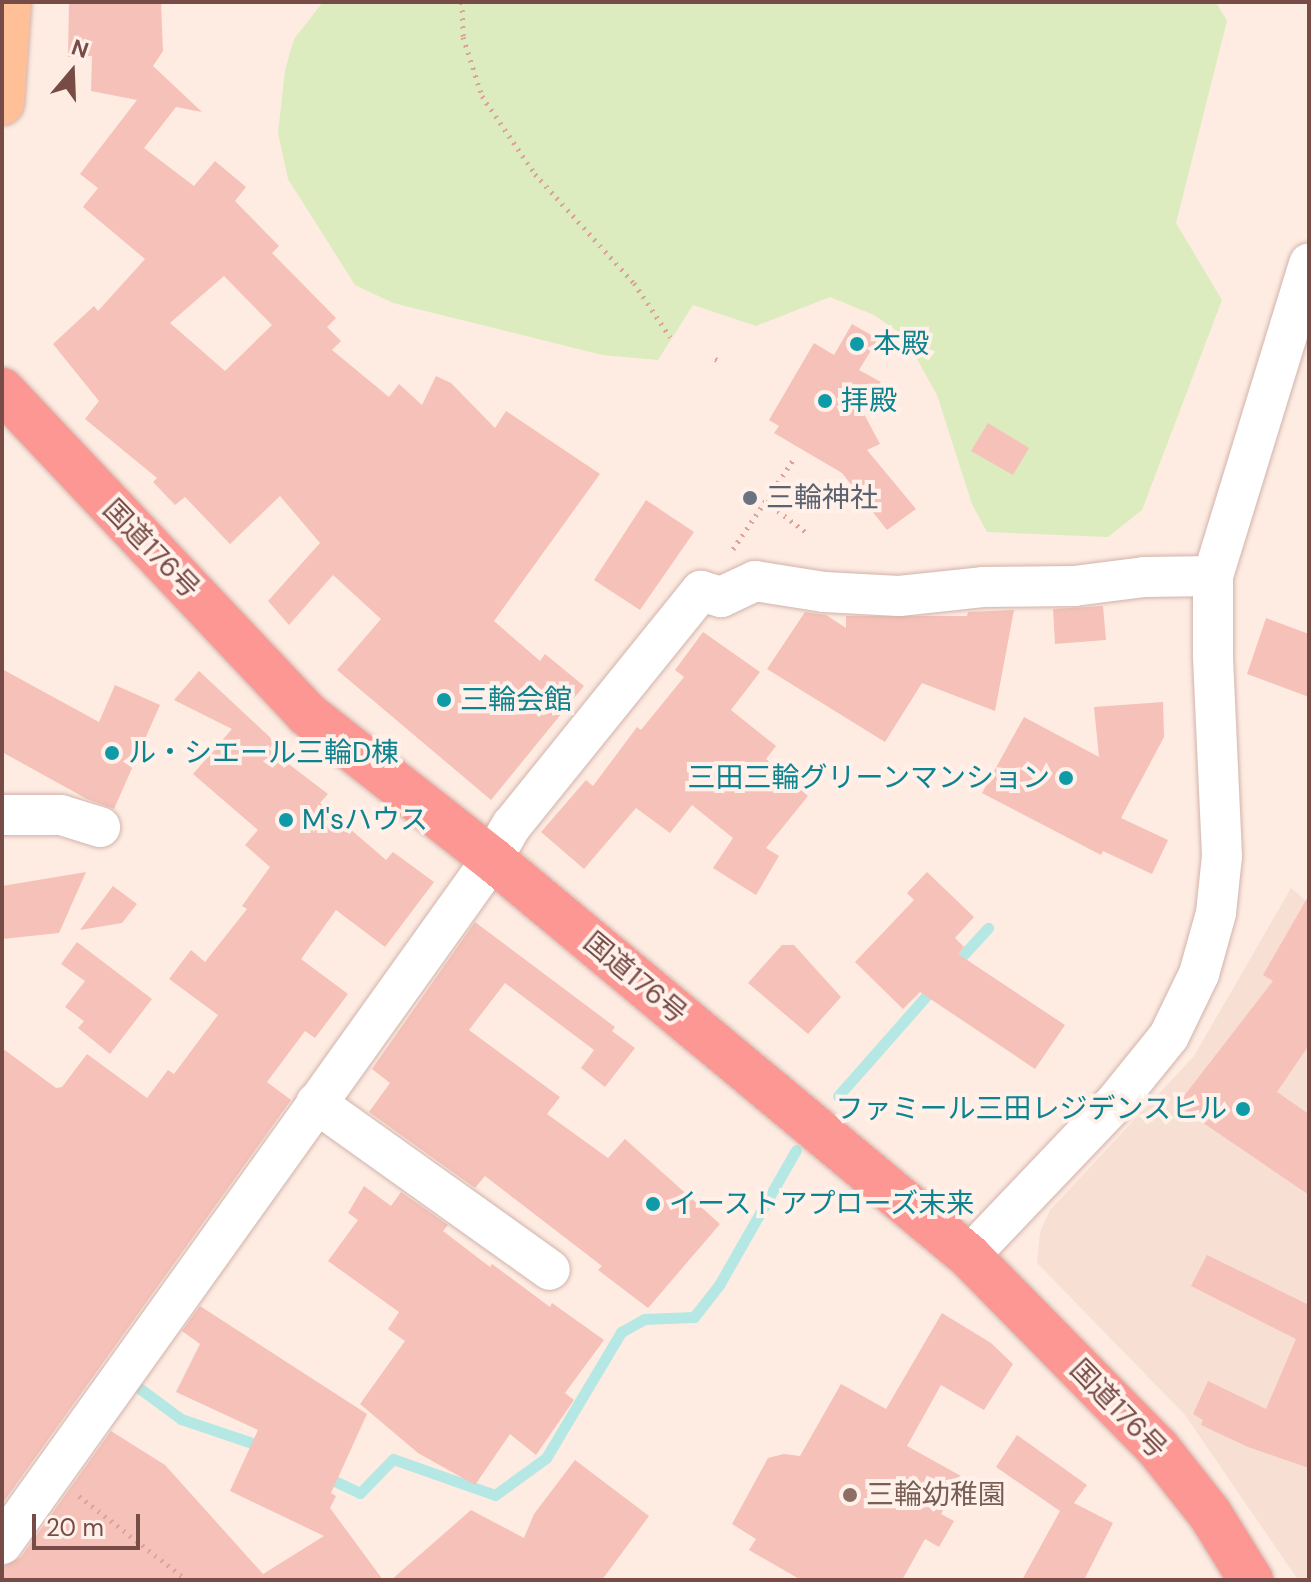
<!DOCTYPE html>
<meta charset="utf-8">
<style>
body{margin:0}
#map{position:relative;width:1311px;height:1582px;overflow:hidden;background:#feece2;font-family:"DM Sans","Noto Sans JP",sans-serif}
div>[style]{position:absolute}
.residential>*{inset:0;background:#f8dfd3}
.green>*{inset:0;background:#dcecbf}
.stream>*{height:11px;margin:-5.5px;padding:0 5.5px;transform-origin:5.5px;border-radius:5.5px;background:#b5e8e4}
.building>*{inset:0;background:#f5c1b8}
.path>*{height:5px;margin-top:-2.5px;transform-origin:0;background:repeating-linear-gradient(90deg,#daa49b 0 2px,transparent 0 8px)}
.roads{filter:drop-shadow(0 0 2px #d2b3ab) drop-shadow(0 0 2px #d2b3ab)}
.minor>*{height:40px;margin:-20px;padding:0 20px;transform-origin:20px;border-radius:20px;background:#fff}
.major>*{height:44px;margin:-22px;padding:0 22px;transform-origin:22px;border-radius:22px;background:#ffc098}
.highway>*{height:44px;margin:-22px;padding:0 22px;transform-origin:22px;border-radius:22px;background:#fc9794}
.dots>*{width:22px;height:22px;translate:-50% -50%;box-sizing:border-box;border:4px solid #fff1ea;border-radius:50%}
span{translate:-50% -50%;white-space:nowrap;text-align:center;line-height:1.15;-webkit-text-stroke:8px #fff1ea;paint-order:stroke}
.culture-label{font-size:28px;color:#0d838f}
.left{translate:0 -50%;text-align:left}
.right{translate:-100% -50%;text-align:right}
.worship-label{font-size:28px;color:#5b616d}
.street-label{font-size:28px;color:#774c47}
.education-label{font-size:28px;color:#785e54}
.frame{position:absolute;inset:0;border:4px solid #774c47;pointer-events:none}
.north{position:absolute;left:32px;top:32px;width:80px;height:80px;-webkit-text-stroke:6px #fff1ea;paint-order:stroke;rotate:19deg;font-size:22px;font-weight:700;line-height:32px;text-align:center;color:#774c47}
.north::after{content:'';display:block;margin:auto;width:28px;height:36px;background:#774c47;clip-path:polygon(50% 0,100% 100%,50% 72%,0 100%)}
.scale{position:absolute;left:32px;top:1514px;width:108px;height:36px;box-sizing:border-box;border:4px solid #774c47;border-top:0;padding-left:10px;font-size:24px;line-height:28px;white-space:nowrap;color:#774c47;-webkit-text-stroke:6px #fff1ea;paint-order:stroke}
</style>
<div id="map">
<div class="residential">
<div style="clip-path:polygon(1291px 888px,1309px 903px,1309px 1580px,1298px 1580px,1185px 1415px,1037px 1263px,1040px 1232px,1050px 1210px,1194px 1056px)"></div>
</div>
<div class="green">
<div style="clip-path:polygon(323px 2px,1216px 2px,1227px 21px,1176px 223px,1222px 300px,1142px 510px,1108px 537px,987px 532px,972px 504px,937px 395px,912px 350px,897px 331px,874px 315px,830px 297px,756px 326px,693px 305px,658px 360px,602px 355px,393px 303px,355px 285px,288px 179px,278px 133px,285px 70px,294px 39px)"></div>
</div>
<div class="stream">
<div style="left:953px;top:966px;width:52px;rotate:-47.4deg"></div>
<div style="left:838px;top:1096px;width:145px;rotate:-48.6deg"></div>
<div style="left:128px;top:1386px;width:5px;rotate:-53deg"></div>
<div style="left:131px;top:1382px;width:62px;rotate:36.5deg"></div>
<div style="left:181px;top:1419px;width:88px;rotate:18.6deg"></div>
<div style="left:322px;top:1475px;width:42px;rotate:25.3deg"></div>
<div style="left:360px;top:1493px;width:47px;rotate:-45.9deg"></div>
<div style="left:393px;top:1459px;width:108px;rotate:19.4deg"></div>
<div style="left:495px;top:1495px;width:63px;rotate:-36deg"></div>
<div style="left:546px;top:1458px;width:147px;rotate:-59.2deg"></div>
<div style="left:621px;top:1332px;width:26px;rotate:-29deg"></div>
<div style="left:644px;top:1319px;width:50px;rotate:-2.3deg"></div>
<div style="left:694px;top:1317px;width:41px;rotate:-52deg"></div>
<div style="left:719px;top:1285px;width:155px;rotate:-60.3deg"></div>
</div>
<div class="building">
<div style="clip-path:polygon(evenodd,69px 2px,161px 2px,163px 51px,153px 66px,202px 112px,176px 107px,144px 148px,194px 186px,215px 161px,246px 187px,235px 201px,279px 246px,272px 253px,336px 318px,327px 327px,341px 341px,332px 350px,389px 397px,399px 384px,422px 405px,436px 376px,451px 383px,495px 428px,506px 411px,600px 474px,494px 621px,540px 661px,545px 654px,584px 686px,491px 800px,337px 670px,381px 619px,333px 575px,289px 625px,268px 601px,320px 543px,280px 496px,230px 544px,185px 497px,175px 505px,153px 482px,157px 478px,85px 419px,99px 401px,53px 344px,94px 306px,98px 311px,145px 259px,83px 207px,98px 188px,80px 174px,137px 100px,91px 91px,92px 56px,68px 57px,69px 2px,224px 276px,272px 325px,225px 371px,170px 323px,224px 276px)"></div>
<div style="clip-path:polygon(852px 324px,878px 339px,859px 370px,881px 382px,863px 412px,880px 444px,867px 450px,916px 509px,887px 530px,842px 473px,774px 433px,779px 426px,769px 420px,814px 343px,834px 355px)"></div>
<div style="clip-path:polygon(988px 423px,1029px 448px,1013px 475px,971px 451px)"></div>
<div style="clip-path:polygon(646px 500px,694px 532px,640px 610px,594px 580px)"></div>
<div style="clip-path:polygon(1103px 606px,1106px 640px,1055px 644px,1053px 609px)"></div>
<div style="clip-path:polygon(1014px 610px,995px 711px,922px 683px,885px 742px,767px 669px,805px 612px,826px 615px,846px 628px,846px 616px,967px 616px,968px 612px)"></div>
<div style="clip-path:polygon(1266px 618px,1309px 634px,1309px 697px,1247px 674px)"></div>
<div style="clip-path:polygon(703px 632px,760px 672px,731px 710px,776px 746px,766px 759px,808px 796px,766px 848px,779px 856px,756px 895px,713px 868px,733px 838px,692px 805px,670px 833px,636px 808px,584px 869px,541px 832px,586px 780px,593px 786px,637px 727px,641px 730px,684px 677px,675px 670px)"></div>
<div style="clip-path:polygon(2px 669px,99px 722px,115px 685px,160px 705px,114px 809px,87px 799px,2px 752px)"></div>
<div style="clip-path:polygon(199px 671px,274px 741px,270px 748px,265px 746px,328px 794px,320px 803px,386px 860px,393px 852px,434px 882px,385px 947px,336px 910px,301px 959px,348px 994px,315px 1038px,305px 1031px,267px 1082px,291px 1100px,2px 1504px,2px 1048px,56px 1088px,62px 1087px,87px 1054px,147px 1098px,168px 1070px,174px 1074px,218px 1015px,169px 979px,191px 950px,205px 962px,247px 909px,242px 906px,270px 867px,245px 845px,258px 830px,193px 774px,232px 729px,174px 700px)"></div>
<div style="clip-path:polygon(1163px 702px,1164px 737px,1121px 818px,1168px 840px,1152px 874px,1103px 851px,1101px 855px,982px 793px,1024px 717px,1099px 757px,1094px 707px)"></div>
<div style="clip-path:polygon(86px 872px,59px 933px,2px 939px,2px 886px)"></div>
<div style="clip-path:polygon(927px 872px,974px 917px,955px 938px,964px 947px,958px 954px,1065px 1025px,1035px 1069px,920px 992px,903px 1009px,855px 962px,914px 900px,907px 893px)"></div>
<div style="clip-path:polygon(113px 886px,137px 904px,122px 923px,80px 930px)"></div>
<div style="clip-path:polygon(1309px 895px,1309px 1045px,1277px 1092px,1309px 1114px,1309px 1195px,1177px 1105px,1273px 981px,1263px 975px)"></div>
<div style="clip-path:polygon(475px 922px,615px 1027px,612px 1031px,635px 1048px,605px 1087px,581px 1068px,594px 1050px,505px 983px,469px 1030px,560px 1097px,547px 1114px,608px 1158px,625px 1139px,720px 1224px,648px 1308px,598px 1270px,602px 1266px,485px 1176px,475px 1188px,369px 1112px,390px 1083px,372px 1069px)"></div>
<div style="clip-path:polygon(77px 942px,152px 999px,110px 1054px,78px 1028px,84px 1021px,65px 1007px,85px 981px,61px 964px)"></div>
<div style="clip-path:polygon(782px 945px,794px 945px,841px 997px,808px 1034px,748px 983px)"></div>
<div style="clip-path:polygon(364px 1186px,391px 1206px,401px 1192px,448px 1225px,443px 1231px,490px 1267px,492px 1264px,550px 1307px,552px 1303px,604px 1340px,565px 1393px,574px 1400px,536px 1455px,510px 1434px,475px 1485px,418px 1453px,360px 1404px,405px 1341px,388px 1329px,399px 1312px,328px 1261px,358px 1220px,348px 1213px)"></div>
<div style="clip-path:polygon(1207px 1255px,1309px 1305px,1309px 1468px,1248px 1447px,1201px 1425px,1203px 1420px,1193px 1414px,1208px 1381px,1266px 1409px,1296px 1339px,1191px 1286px)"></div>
<div style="clip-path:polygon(200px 1306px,367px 1414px,331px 1493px,336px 1496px,330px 1508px,383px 1580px,2px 1580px,2px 1567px,21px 1557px,111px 1431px,165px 1465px,263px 1574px,324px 1536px,230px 1491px,258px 1430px,176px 1392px,200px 1344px,182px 1331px)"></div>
<div style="clip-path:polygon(942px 1313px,991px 1343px,1013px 1364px,984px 1410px,941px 1385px,907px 1446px,961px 1476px,941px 1514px,954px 1521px,939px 1547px,925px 1539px,902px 1580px,801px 1580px,749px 1550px,756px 1539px,732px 1524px,768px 1458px,784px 1454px,800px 1456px,841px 1384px,886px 1409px)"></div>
<div style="clip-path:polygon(1017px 1435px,1087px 1485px,1074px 1503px,1113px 1523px,1084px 1580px,1022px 1580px,1060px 1511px,996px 1467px)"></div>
<div style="clip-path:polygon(575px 1460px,649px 1516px,602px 1580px,391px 1580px,471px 1510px,524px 1538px,534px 1514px)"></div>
</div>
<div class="path">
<div style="left:462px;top:2px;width:35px;rotate:88deg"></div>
<div style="left:463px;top:37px;width:62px;rotate:72.1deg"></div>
<div style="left:482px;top:96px;width:94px;rotate:55.8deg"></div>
<div style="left:535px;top:174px;width:147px;rotate:47.8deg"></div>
<div style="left:634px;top:283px;width:65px;rotate:56.3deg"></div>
<div style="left:715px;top:359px;width:5px;rotate:22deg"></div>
<div style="left:765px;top:501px;width:53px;rotate:37.3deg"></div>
<div style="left:733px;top:549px;width:107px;rotate:-56deg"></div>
<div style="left:79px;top:1496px;width:137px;rotate:37.9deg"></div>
</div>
<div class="roads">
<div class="minor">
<div style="left:2px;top:815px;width:59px"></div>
<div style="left:61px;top:815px;width:41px;rotate:17.1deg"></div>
<div style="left:316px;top:1103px;width:287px;rotate:35.5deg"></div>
<div style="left:969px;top:1256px;width:210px;rotate:-46.4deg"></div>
<div style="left:1114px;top:1104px;width:87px;rotate:-51deg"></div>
<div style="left:1169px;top:1036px;width:69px;rotate:-64.2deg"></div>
<div style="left:1199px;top:974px;width:63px;rotate:-74.4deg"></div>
<div style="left:1216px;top:913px;width:57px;rotate:-84deg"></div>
<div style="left:1222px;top:856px;width:202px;rotate:-92.6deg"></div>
<div style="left:1213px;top:654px;width:78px;rotate:-90deg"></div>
<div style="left:1213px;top:576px;width:327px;rotate:-72.9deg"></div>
<div style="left:2px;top:1544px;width:842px;rotate:-54.42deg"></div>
<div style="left:492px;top:859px;width:39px;rotate:-60deg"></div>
<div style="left:512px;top:825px;width:301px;rotate:-51.1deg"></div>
<div style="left:701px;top:591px;width:21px;rotate:17deg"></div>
<div style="left:721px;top:597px;width:38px;rotate:-25deg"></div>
<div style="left:755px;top:581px;width:70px;rotate:9.1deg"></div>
<div style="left:824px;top:592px;width:75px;rotate:3.1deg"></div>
<div style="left:899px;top:596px;width:84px;rotate:-6.1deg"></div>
<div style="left:983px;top:587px;width:91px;rotate:-0.6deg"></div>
<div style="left:1074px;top:586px;width:71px;rotate:-7.3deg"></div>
<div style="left:1144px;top:577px;width:69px;rotate:-0.8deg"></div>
</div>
<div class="major">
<div style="left:2px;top:103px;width:101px;rotate:-86deg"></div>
</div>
<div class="highway">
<div style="left:2px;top:390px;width:445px;rotate:46.7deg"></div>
<div style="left:307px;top:714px;width:235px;rotate:38.1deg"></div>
<div style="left:492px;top:859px;width:621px;rotate:39.77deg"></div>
<div style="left:969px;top:1256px;width:268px;rotate:45.5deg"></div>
<div style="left:1157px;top:1447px;width:85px;rotate:51.7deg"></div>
<div style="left:1210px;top:1514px;width:78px;rotate:58.2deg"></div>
</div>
</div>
<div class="dots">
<div style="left:857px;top:344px;background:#0f9aa8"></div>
<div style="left:825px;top:401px;background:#0f9aa8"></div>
<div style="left:750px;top:498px;background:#6b7280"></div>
<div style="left:444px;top:700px;background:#0f9aa8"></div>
<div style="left:112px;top:753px;background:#0f9aa8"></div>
<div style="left:1066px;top:778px;background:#0f9aa8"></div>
<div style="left:286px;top:820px;background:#0f9aa8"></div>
<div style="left:1243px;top:1109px;background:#0f9aa8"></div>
<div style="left:653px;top:1204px;background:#0f9aa8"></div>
<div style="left:850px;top:1495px;background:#8d6e63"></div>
</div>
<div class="culture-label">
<span class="left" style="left:873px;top:344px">本殿</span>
<span class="left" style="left:841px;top:401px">拝殿</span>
<span class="left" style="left:460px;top:700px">三輪会館</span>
<span class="left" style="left:128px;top:753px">ル・シエール三輪D棟</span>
<span class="right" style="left:1050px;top:778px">三田三輪グリーンマンション</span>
<span class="left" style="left:302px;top:820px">M'sハウス</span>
<span class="right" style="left:1227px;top:1109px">ファミール三田レジデンスヒル</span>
<span class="left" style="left:669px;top:1204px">イーストアプローズ末来</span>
</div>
<div class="worship-label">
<span class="left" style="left:766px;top:498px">三輪神社</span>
</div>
<div class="street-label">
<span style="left:151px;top:549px;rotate:46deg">国道176号</span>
<span style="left:635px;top:978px;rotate:40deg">国道176号</span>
<span style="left:1118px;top:1409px;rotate:46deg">国道176号</span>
</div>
<div class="education-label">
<span class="left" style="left:866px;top:1495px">三輪幼稚園</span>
</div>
<div class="frame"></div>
<div class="north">N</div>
<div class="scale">20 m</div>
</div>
